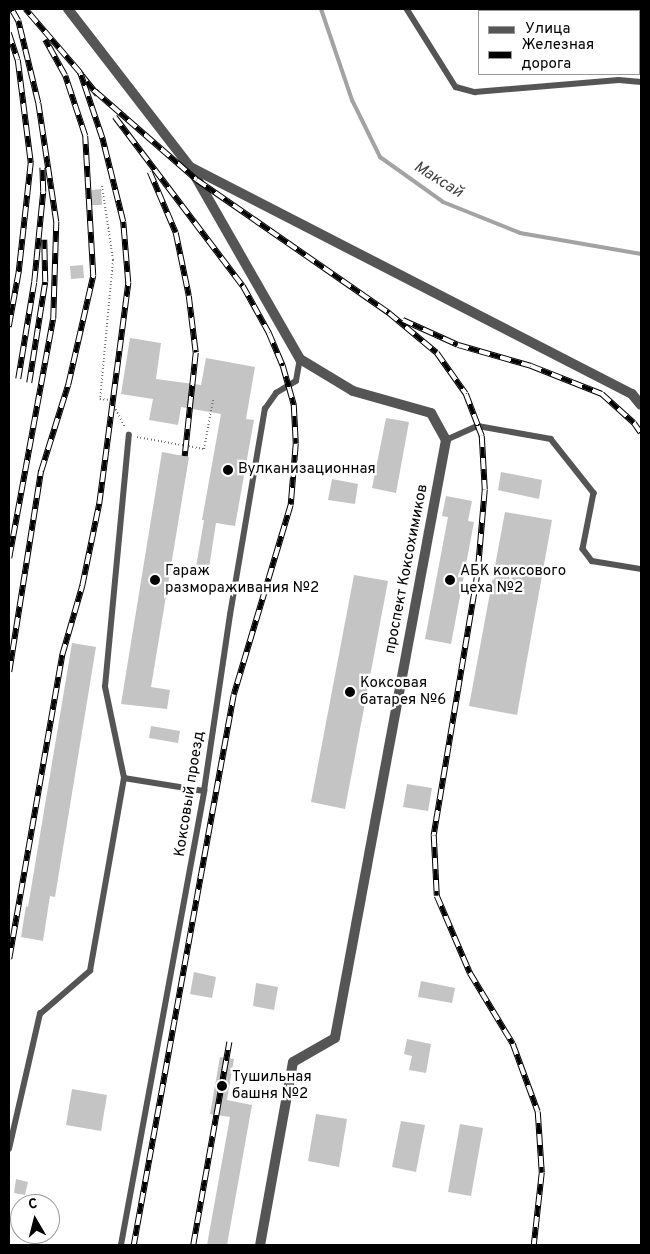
<!DOCTYPE html>
<meta charset="utf-8">
<style>
body{margin:0}
#map{position:relative;width:650px;height:1254px;overflow:hidden;background:#fff;font-family:Overpass,sans-serif}
div>[style]{position:absolute}
.stream>*{height:4px;margin:-2px;padding:0 2px;transform-origin:2px;border-radius:2px;background:#a3a3a3}
.building>*{inset:0;background:#c4c4c4}
.path>*{height:2px;margin-top:-1px;transform-origin:0;background:repeating-linear-gradient(90deg,#777 0 1px,transparent 0 3.5px)}
.lane>*{height:5.5px;margin:-2.75px;padding:0 2.75px;transform-origin:2.75px;border-radius:2.75px;background:#555}
.street>*{height:10px;margin:-5px;padding:0 5px;transform-origin:5px;border-radius:5px;background:#555}
.rail>*{height:5.5px;margin-top:-2.75px;transform-origin:0;background:repeating-linear-gradient(90deg,#fff 0 11px,#000 0 22px);box-sizing:border-box;border-block:1px solid #000}
.dots>*{width:14px;height:14px;translate:-50% -50%;box-sizing:border-box;border:2px solid #fff;border-radius:50%}
span{translate:-50% -50%;white-space:nowrap;text-align:center;line-height:1.15;-webkit-text-stroke:4.5px #fff;paint-order:stroke}
.poi-label{font-size:15px;color:#000}
.left{translate:0 -50%;text-align:left}
.street-label{font-size:15px;color:#000}
.water-label{font-size:16px;color:#444;font-style:italic}
.frame{position:absolute;inset:0;border:10px solid #000;pointer-events:none}
.legend{position:absolute;left:478px;top:10px;width:162px;height:65px;box-sizing:border-box;background:#fff;border:1px solid #999;margin:0;padding:6px 9px;list-style:none;font-size:15px;color:#000}
.legend li{display:flex;align-items:center;gap:10px;height:25px}
.legend b{width:25px;border:1px solid #999}
.north{position:absolute;left:10px;top:1194px;width:50px;height:50px;box-sizing:border-box;background:#fff;border:1px solid #999;border-radius:50%;rotate:352deg;font-size:14px;font-weight:700;line-height:20px;text-align:center;color:#000}
.north::after{content:'';display:block;margin:auto;width:18px;height:22px;background:#000;clip-path:polygon(50% 0,100% 100%,50% 72%,0 100%)}
</style>
<div id="map">
<div class="stream">
<div style="left:321px;top:9px;width:96px;rotate:71.2deg"></div>
<div style="left:352px;top:100px;width:64px;rotate:63.8deg"></div>
<div style="left:380px;top:157px;width:77px;rotate:35.5deg"></div>
<div style="left:443px;top:202px;width:83px;rotate:21.9deg"></div>
<div style="left:520px;top:233px;width:123px;rotate:9.8deg"></div>
</div>
<div class="building">
<div style="clip-path:polygon(101px 189px,102px 205px,92px 205px,92px 190px)"></div>
<div style="clip-path:polygon(83px 265px,84px 278px,71px 279px,70px 266px)"></div>
<div style="clip-path:polygon(130px 338px,161px 343px,156px 379px,201px 385px,206px 358px,255px 367px,246px 419px,254px 420px,235px 526px,216px 523px,209px 568px,196px 567px,204px 520px,202px 520px,221px 414px,181px 407px,178px 425px,149px 420px,153px 399px,121px 394px)"></div>
<div style="clip-path:polygon(386px 418px,409px 422px,396px 493px,372px 488px)"></div>
<div style="clip-path:polygon(162px 452px,189px 457px,151px 687px,170px 690px,167px 709px,121px 704px)"></div>
<div style="clip-path:polygon(501px 472px,542px 480px,539px 499px,498px 490px)"></div>
<div style="clip-path:polygon(332px 479px,358px 484px,355px 504px,328px 500px)"></div>
<div style="clip-path:polygon(446px 496px,472px 501px,468px 521px,474px 522px,451px 644px,425px 639px,448px 517px,442px 516px)"></div>
<div style="clip-path:polygon(505px 512px,552px 520px,517px 715px,469px 706px)"></div>
<div style="clip-path:polygon(354px 575px,388px 581px,345px 809px,311px 802px)"></div>
<div style="clip-path:polygon(72px 643px,96px 647px,55px 897px,50px 896px,43px 941px,21px 937px,26px 906px,28px 907px)"></div>
<div style="clip-path:polygon(151px 726px,180px 731px,178px 743px,149px 738px)"></div>
<div style="clip-path:polygon(407px 784px,432px 788px,428px 811px,403px 807px)"></div>
<div style="clip-path:polygon(194px 972px,216px 977px,212px 998px,190px 994px)"></div>
<div style="clip-path:polygon(421px 981px,455px 988px,452px 1003px,418px 997px)"></div>
<div style="clip-path:polygon(256px 983px,278px 987px,274px 1010px,253px 1006px)"></div>
<div style="clip-path:polygon(407px 1039px,431px 1044px,426px 1073px,409px 1070px,412px 1056px,404px 1054px)"></div>
<div style="clip-path:polygon(220px 1057px,234px 1059px,227px 1100px,252px 1105px,227px 1245px,207px 1245px,230px 1117px,210px 1114px)"></div>
<div style="clip-path:polygon(72px 1089px,107px 1095px,101px 1131px,66px 1125px)"></div>
<div style="clip-path:polygon(316px 1114px,347px 1119px,339px 1167px,308px 1161px)"></div>
<div style="clip-path:polygon(401px 1121px,425px 1125px,416px 1172px,392px 1167px)"></div>
<div style="clip-path:polygon(460px 1124px,483px 1128px,471px 1196px,448px 1192px)"></div>
<div style="clip-path:polygon(16px 1179px,28px 1182px,25px 1195px,14px 1193px)"></div>
</div>
<div class="path">
<div style="left:102px;top:186px;width:75px;rotate:81.5deg"></div>
<div style="left:113px;top:260px;width:140px;rotate:95.3deg"></div>
<div style="left:100px;top:399px;width:11px;rotate:5deg"></div>
<div style="left:111px;top:400px;width:30px;rotate:63deg"></div>
<div style="left:137px;top:437px;width:68px;rotate:10.2deg"></div>
<div style="left:204px;top:449px;width:50px;rotate:-79.6deg"></div>
</div>
<div class="lane">
<div style="left:407px;top:9px;width:92px;rotate:57.9deg"></div>
<div style="left:456px;top:87px;width:20px;rotate:15deg"></div>
<div style="left:475px;top:92px;width:144px;rotate:-4.8deg"></div>
<div style="left:619px;top:80px;width:22px;rotate:5deg"></div>
<div style="left:446px;top:440px;width:35px;rotate:-24deg"></div>
<div style="left:478px;top:426px;width:74px;rotate:10.1deg"></div>
<div style="left:551px;top:439px;width:69px;rotate:51.5deg"></div>
<div style="left:594px;top:493px;width:57px;rotate:101.1deg"></div>
<div style="left:583px;top:549px;width:15px;rotate:53deg"></div>
<div style="left:592px;top:561px;width:50px;rotate:9.3deg"></div>
<div style="left:124px;top:778px;width:81px;rotate:9.2deg"></div>
<div style="left:9px;top:1149px;width:139px;rotate:-77.1deg"></div>
<div style="left:40px;top:1014px;width:66px;rotate:-40.7deg"></div>
<div style="left:90px;top:971px;width:196px;rotate:-80deg"></div>
<div style="left:124px;top:778px;width:93px;rotate:-101.8deg"></div>
<div style="left:105px;top:687px;width:253px;rotate:-84.6deg"></div>
<div style="left:121px;top:1245px;width:462px;rotate:-79.6deg"></div>
<div style="left:204px;top:791px;width:178px;rotate:-81.6deg"></div>
<div style="left:230px;top:615px;width:209px;rotate:-80.4deg"></div>
<div style="left:265px;top:409px;width:19px;rotate:-55deg"></div>
<div style="left:276px;top:393px;width:23px;rotate:-31deg"></div>
<div style="left:296px;top:381px;width:22px;rotate:-80deg"></div>
</div>
<div class="street">
<div style="left:68px;top:9px;width:200px;rotate:52.3deg"></div>
<div style="left:190px;top:167px;width:497px;rotate:27.2deg"></div>
<div style="left:632px;top:394px;width:14px;rotate:51deg"></div>
<div style="left:190px;top:167px;width:221px;rotate:60.2deg"></div>
<div style="left:300px;top:359px;width:62px;rotate:31.1deg"></div>
<div style="left:353px;top:391px;width:81px;rotate:15.8deg"></div>
<div style="left:431px;top:413px;width:31px;rotate:61deg"></div>
<div style="left:446px;top:440px;width:608px;rotate:100.52deg"></div>
<div style="left:335px;top:1038px;width:48px;rotate:150.3deg"></div>
<div style="left:293px;top:1062px;width:186px;rotate:100.2deg"></div>
</div>
<div class="rail">
<div style="left:9px;top:33px;width:28px;rotate:72deg"></div>
<div style="left:18px;top:60px;width:104px;rotate:82.8deg"></div>
<div style="left:31px;top:163px;width:110px;rotate:96.3deg"></div>
<div style="left:19px;top:272px;width:56px;rotate:100.3deg"></div>
<div style="left:80px;top:73px;width:28px;rotate:51deg"></div>
<div style="left:95px;top:91px;width:135px;rotate:41.1deg"></div>
<div style="left:197px;top:180px;width:234px;rotate:34.7deg"></div>
<div style="left:389px;top:313px;width:62px;rotate:39.8deg"></div>
<div style="left:437px;top:353px;width:50px;rotate:54.7deg"></div>
<div style="left:466px;top:394px;width:34px;rotate:69deg"></div>
<div style="left:478px;top:426px;width:11px;rotate:68deg"></div>
<div style="left:482px;top:436px;width:54px;rotate:86.8deg"></div>
<div style="left:485px;top:490px;width:82px;rotate:94.9deg"></div>
<div style="left:478px;top:572px;width:268px;rotate:99.5deg"></div>
<div style="left:434px;top:836px;width:60px;rotate:87.1deg"></div>
<div style="left:437px;top:896px;width:84px;rotate:66.8deg"></div>
<div style="left:470px;top:973px;width:83px;rotate:58.8deg"></div>
<div style="left:513px;top:1044px;width:72px;rotate:69.8deg"></div>
<div style="left:538px;top:1112px;width:61px;rotate:86.2deg"></div>
<div style="left:542px;top:1173px;width:72px;rotate:96.3deg"></div>
<div style="left:115px;top:117px;width:212px;rotate:52.9deg"></div>
<div style="left:243px;top:286px;width:54px;rotate:61deg"></div>
<div style="left:269px;top:333px;width:36px;rotate:67deg"></div>
<div style="left:283px;top:366px;width:41px;rotate:74.2deg"></div>
<div style="left:294px;top:405px;width:39px;rotate:87deg"></div>
<div style="left:296px;top:444px;width:61px;rotate:94.7deg"></div>
<div style="left:291px;top:505px;width:198px;rotate:106.7deg"></div>
<div style="left:234px;top:695px;width:559px;rotate:100.3deg"></div>
<div style="left:150px;top:172px;width:66px;rotate:66.9deg"></div>
<div style="left:176px;top:233px;width:64px;rotate:78.3deg"></div>
<div style="left:189px;top:296px;width:57px;rotate:83deg"></div>
<div style="left:196px;top:353px;width:104px;rotate:96.1deg"></div>
<div style="left:403px;top:320px;width:60px;rotate:24.4deg"></div>
<div style="left:458px;top:345px;width:76px;rotate:16deg"></div>
<div style="left:531px;top:366px;width:76px;rotate:21.5deg"></div>
<div style="left:602px;top:394px;width:43px;rotate:42.2deg"></div>
<div style="left:634px;top:423px;width:12px;rotate:55deg"></div>
<div style="left:18px;top:379px;width:98px;rotate:-80.6deg"></div>
<div style="left:34px;top:282px;width:90px;rotate:-84.3deg"></div>
<div style="left:43px;top:192px;width:24px;rotate:-92deg"></div>
<div style="left:29px;top:383px;width:102px;rotate:-81deg"></div>
<div style="left:45px;top:282px;width:42px;rotate:-91.4deg"></div>
<div style="left:9px;top:558px;width:243px;rotate:-79.6deg"></div>
<div style="left:53px;top:319px;width:97px;rotate:-88.2deg"></div>
<div style="left:56px;top:222px;width:120px;rotate:-98.6deg"></div>
<div style="left:38px;top:103px;width:84px;rotate:-103.7deg"></div>
<div style="left:18px;top:21px;width:14px;rotate:-120deg"></div>
<div style="left:9px;top:672px;width:204px;rotate:-81deg"></div>
<div style="left:41px;top:471px;width:90px;rotate:-72.6deg"></div>
<div style="left:68px;top:385px;width:112px;rotate:-77.1deg"></div>
<div style="left:93px;top:276px;width:140px;rotate:-93.3deg"></div>
<div style="left:85px;top:136px;width:63px;rotate:-108.4deg"></div>
<div style="left:65px;top:76px;width:41px;rotate:-119.1deg"></div>
<div style="left:9px;top:959px;width:309px;rotate:-80.1deg"></div>
<div style="left:62px;top:655px;width:72px;rotate:-73.8deg"></div>
<div style="left:82px;top:586px;width:84px;rotate:-78.3deg"></div>
<div style="left:99px;top:504px;width:223px;rotate:-82.5deg"></div>
<div style="left:128px;top:283px;width:61px;rotate:-94.7deg"></div>
<div style="left:123px;top:222px;width:87px;rotate:-104deg"></div>
<div style="left:102px;top:138px;width:69px;rotate:-108.7deg"></div>
<div style="left:80px;top:73px;width:84px;rotate:-130.7deg"></div>
<div style="left:193px;top:1245px;width:206px;rotate:-79.9deg"></div>
</div>
<div class="dots">
<div style="left:228px;top:470px;background:#000"></div>
<div style="left:155px;top:580px;background:#000"></div>
<div style="left:450px;top:580px;background:#000"></div>
<div style="left:350px;top:692px;background:#000"></div>
<div style="left:222px;top:1086px;background:#000"></div>
</div>
<div class="poi-label">
<span class="left" style="left:238px;top:470px">Вулканизационная</span>
<span class="left" style="left:165px;top:580px">Гараж<br>размораживания №2</span>
<span class="left" style="left:460px;top:580px">АБК коксового<br>цеха №2</span>
<span class="left" style="left:360px;top:692px">Коксовая<br>батарея №6</span>
<span class="left" style="left:232px;top:1086px">Тушильная<br>башня №2</span>
</div>
<div class="street-label">
<span style="left:407px;top:569px;rotate:-79deg">проспект Коксохимиков</span>
<span style="left:190px;top:794px;rotate:-81deg">Коксовый проезд</span>
</div>
<div class="water-label">
<span style="left:438px;top:180px;rotate:32deg">Максай</span>
</div>
<div class="frame"></div>
<ul class="legend">
<li><b style="height:6px;background:#555"></b>Улица</li>
<li><b style="height:6px;background:#000"></b>Железная дорога</li>
</ul>
<div class="north">С</div>
</div>
